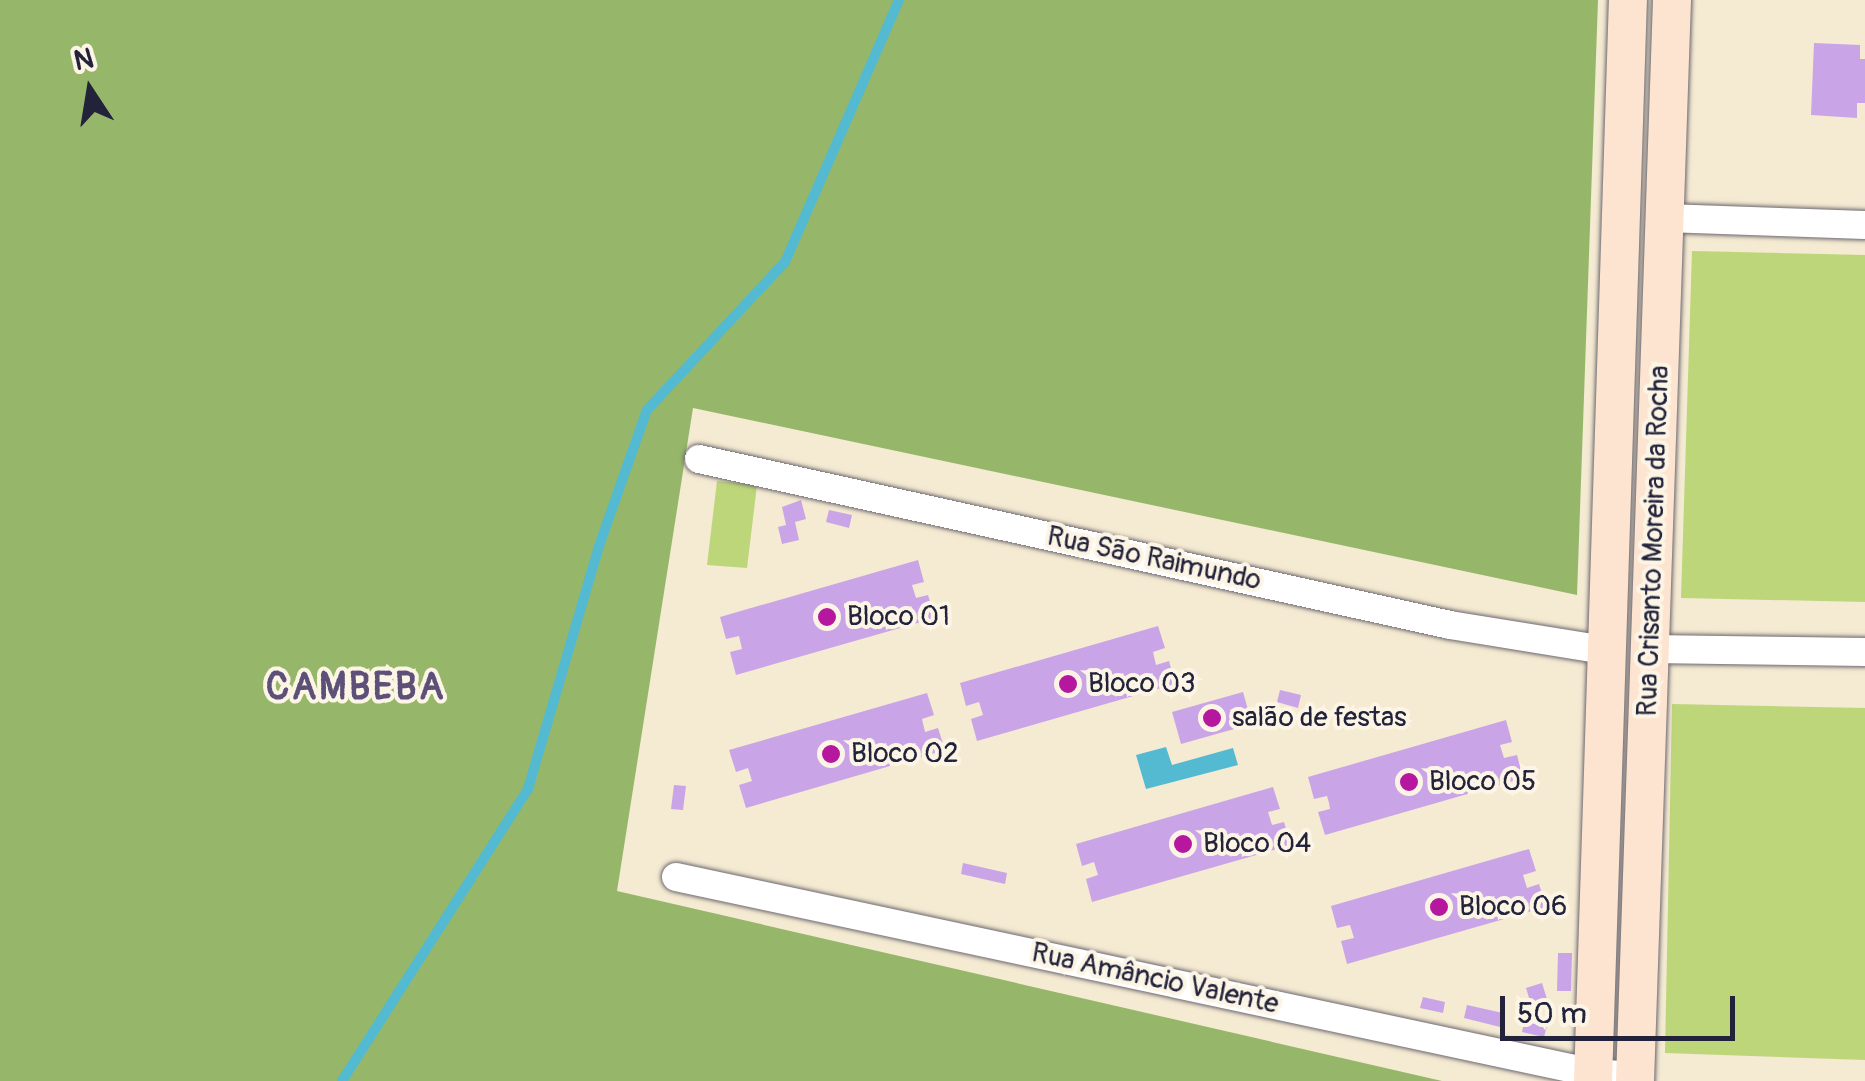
<!DOCTYPE html>
<meta charset="utf-8">
<style>
body{margin:0}
#map{position:relative;width:1865px;height:1081px;overflow:hidden;background:#f5ead2;font-family:Pangolin,sans-serif}
div>[style]{position:absolute}
.green>*{inset:0;background:#bdd67a}
.forest>*{inset:0;background:#96b76a}
.water>*{inset:0;background:#53bad1}
.stream>*{height:10px;margin:-5px;padding:0 5px;transform-origin:5px;border-radius:5px;background:#53bad1}
.building>*{inset:0;background:#c9a5e8}
.roads{filter:drop-shadow(0 0 2px #6c6870) drop-shadow(0 0 2px #6c6870)}
.street>*{height:28px;margin:-14px;padding:0 14px;transform-origin:14px;border-radius:14px;background:#fff}
.secondary>*{height:38px;margin:-19px;padding:0 19px;transform-origin:19px;border-radius:19px;background:#fde4d1}
.dots>*{width:28px;height:28px;translate:-50% -50%;box-sizing:border-box;border:5px solid #fcf5e5;border-radius:50%}
span{translate:-50% -50%;white-space:nowrap;text-align:center;line-height:1.15;-webkit-text-stroke:8px #fcf5e5;paint-order:stroke}
.street-label{font-size:28px;color:#22223b}
.poi-label{font-size:28px;color:#22223b}
.left{translate:0 -50%;text-align:left}
.district-label{font-size:38px;color:#5c5078;font-weight:700;letter-spacing:2.5px}
.north{position:absolute;left:40px;top:40px;width:100px;height:100px;-webkit-text-stroke:8px #fcf5e5;paint-order:stroke;rotate:348deg;font-size:28px;font-weight:700;line-height:40px;text-align:center;color:#22223b}
.north::after{content:'';display:block;margin:auto;width:35px;height:45px;background:#22223b;clip-path:polygon(50% 0,100% 100%,50% 72%,0 100%)}
.scale{position:absolute;left:1500px;top:996px;width:235px;height:45px;box-sizing:border-box;border:5px solid #22223b;border-top:0;padding-left:12px;font-size:30px;line-height:35px;white-space:nowrap;color:#22223b;-webkit-text-stroke:8px #fcf5e5;paint-order:stroke}
</style>
<div id="map">
<div class="green">
<div style="clip-path:polygon(1692px 251px,1865px 255px,1865px 602px,1681px 598px)"></div>
<div style="clip-path:polygon(717px 481px,757px 485px,747px 568px,707px 565px)"></div>
<div style="clip-path:polygon(1672px 704px,1865px 708px,1865px 1060px,1665px 1053px)"></div>
</div>
<div class="forest">
<div style="clip-path:polygon(0 0,1598px 0,1577px 595px,693px 408px,617px 891px,1442px 1081px,0 1081px)"></div>
</div>
<div class="water">
<div style="clip-path:polygon(1166px 747px,1172px 765px,1233px 748px,1238px 765px,1146px 789px,1136px 755px)"></div>
</div>
<div class="stream">
<div style="left:342px;top:1081px;width:346px;rotate:-57.5deg"></div>
<div style="left:528px;top:789px;width:253px;rotate:-73.7deg"></div>
<div style="left:599px;top:546px;width:144px;rotate:-70.6deg"></div>
<div style="left:647px;top:410px;width:202px;rotate:-47deg"></div>
<div style="left:785px;top:262px;width:286px;rotate:-66.5deg"></div>
</div>
<div class="building">
<div style="clip-path:polygon(1814px 43px,1860px 45px,1860px 59px,1865px 59px,1865px 103px,1857px 103px,1857px 118px,1811px 115px)"></div>
<div style="clip-path:polygon(801px 500px,806px 519px,795px 522px,799px 540px,782px 544px,778px 527px,786px 525px,782px 507px)"></div>
<div style="clip-path:polygon(829px 510px,852px 515px,849px 528px,826px 522px)"></div>
<div style="clip-path:polygon(918px 560px,924px 582px,912px 585px,916px 598px,928px 595px,935px 618px,736px 675px,730px 652px,742px 649px,739px 636px,726px 639px,720px 617px)"></div>
<div style="clip-path:polygon(1158px 626px,1165px 648px,1153px 652px,1156px 665px,1169px 661px,1175px 684px,977px 741px,971px 719px,983px 715px,979px 702px,966px 706px,960px 683px)"></div>
<div style="clip-path:polygon(1280px 690px,1301px 695px,1298px 708px,1277px 702px)"></div>
<div style="clip-path:polygon(1243px 692px,1252px 724px,1181px 744px,1172px 712px)"></div>
<div style="clip-path:polygon(927px 693px,934px 715px,922px 719px,925px 732px,938px 728px,945px 750px,746px 808px,739px 785px,752px 781px,748px 768px,736px 772px,729px 750px)"></div>
<div style="clip-path:polygon(1506px 720px,1512px 742px,1500px 745px,1504px 758px,1517px 755px,1523px 778px,1325px 835px,1318px 812px,1330px 809px,1329px 803px,1327px 796px,1314px 799px,1308px 777px)"></div>
<div style="clip-path:polygon(674px 785px,686px 786px,683px 810px,671px 809px)"></div>
<div style="clip-path:polygon(1273px 787px,1280px 809px,1268px 812px,1272px 825px,1284px 822px,1291px 845px,1092px 902px,1086px 879px,1098px 875px,1094px 862px,1082px 866px,1076px 844px)"></div>
<div style="clip-path:polygon(1529px 849px,1536px 871px,1523px 875px,1527px 888px,1539px 884px,1546px 907px,1347px 964px,1341px 941px,1354px 938px,1350px 925px,1337px 928px,1331px 906px)"></div>
<div style="clip-path:polygon(963px 863px,1007px 873px,1005px 884px,961px 874px)"></div>
<div style="clip-path:polygon(1558px 953px,1572px 953px,1571px 991px,1557px 991px)"></div>
<div style="clip-path:polygon(1542px 983px,1547px 999px,1531px 1004px,1526px 988px)"></div>
<div style="clip-path:polygon(1423px 997px,1445px 1002px,1443px 1013px,1420px 1008px)"></div>
<div style="clip-path:polygon(1467px 1005px,1503px 1013px,1500px 1027px,1464px 1018px)"></div>
<div style="clip-path:polygon(1524px 1022px,1547px 1026px,1544px 1037px,1522px 1032px)"></div>
</div>
<div class="roads">
<div class="street">
<div style="left:1665px;top:218px;width:200px;rotate:2deg"></div>
<div style="left:699px;top:459px;width:769px;rotate:12.46deg"></div>
<div style="left:1450px;top:625px;width:162px;rotate:9.2deg"></div>
<div style="left:1650px;top:649px;width:215px;rotate:0.8deg"></div>
<div style="left:676px;top:877px;width:938px;rotate:12.06deg"></div>
<div style="left:1593px;top:1073px;width:42px;rotate:4.1deg"></div>
</div>
<div class="secondary">
<div style="left:1593px;top:1081px;width:1082px;rotate:-88.15deg"></div>
<div style="left:1635px;top:1081px;width:1082px;rotate:-88.04deg"></div>
</div>
</div>
<div class="dots">
<div style="left:827px;top:617px;background:#b5179e"></div>
<div style="left:1068px;top:684px;background:#b5179e"></div>
<div style="left:1212px;top:718px;background:#b5179e"></div>
<div style="left:831px;top:754px;background:#b5179e"></div>
<div style="left:1409px;top:782px;background:#b5179e"></div>
<div style="left:1183px;top:844px;background:#b5179e"></div>
<div style="left:1439px;top:907px;background:#b5179e"></div>
</div>
<div class="street-label">
<span style="left:1654px;top:541px;rotate:-88deg">Rua Crisanto Moreira da Rocha</span>
<span style="left:1154px;top:559px;rotate:12deg">Rua São Raimundo</span>
<span style="left:1155px;top:979px;rotate:12deg">Rua Amâncio Valente</span>
</div>
<div class="poi-label">
<span class="left" style="left:847px;top:617px">Bloco 01</span>
<span class="left" style="left:1088px;top:684px">Bloco 03</span>
<span class="left" style="left:1232px;top:718px">salão de festas</span>
<span class="left" style="left:851px;top:754px">Bloco 02</span>
<span class="left" style="left:1429px;top:782px">Bloco 05</span>
<span class="left" style="left:1203px;top:844px">Bloco 04</span>
<span class="left" style="left:1459px;top:907px">Bloco 06</span>
</div>
<div class="district-label">
<span style="left:356px;top:688px">CAMBEBA</span>
</div>
<div class="north">N</div>
<div class="scale">50 m</div>
</div>
